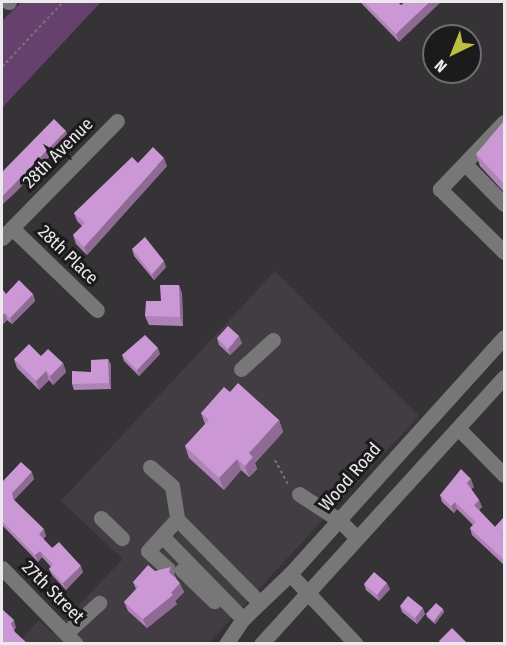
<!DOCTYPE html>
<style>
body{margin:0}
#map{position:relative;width:506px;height:645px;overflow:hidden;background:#353335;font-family:"Fira Sans Condensed",sans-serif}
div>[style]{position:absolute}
.built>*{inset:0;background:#423d43}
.green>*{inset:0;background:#66416e}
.path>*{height:2px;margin-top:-1px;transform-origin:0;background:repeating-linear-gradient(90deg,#747274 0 3px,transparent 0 6px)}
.minor>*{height:15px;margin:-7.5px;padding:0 7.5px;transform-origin:7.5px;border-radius:7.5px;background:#787778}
.wall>*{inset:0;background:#af83b7}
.shaded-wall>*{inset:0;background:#8e6a95}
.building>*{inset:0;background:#cb98d5}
span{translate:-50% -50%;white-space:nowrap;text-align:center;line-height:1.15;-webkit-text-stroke:6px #1c1b1c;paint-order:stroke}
.street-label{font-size:18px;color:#ebe9eb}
.frame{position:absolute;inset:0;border:3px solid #ebe9eb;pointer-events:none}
.north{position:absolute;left:422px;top:24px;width:60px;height:60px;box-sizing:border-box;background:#1c1b1c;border:2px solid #6f6d6f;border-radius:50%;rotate:223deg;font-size:16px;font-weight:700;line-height:24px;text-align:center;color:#ebe9eb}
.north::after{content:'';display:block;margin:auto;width:21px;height:27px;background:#bcbf44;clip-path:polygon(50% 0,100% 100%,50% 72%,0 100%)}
</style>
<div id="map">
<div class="built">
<div style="clip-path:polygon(275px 271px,419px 416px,209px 643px,17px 644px,39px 620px,52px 633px,123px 559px,61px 501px)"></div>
</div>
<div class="green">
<div style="clip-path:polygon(21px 2px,101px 2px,2px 108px,2px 21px)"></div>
</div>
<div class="path">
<div style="left:2px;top:67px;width:89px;rotate:-46.8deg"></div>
<div style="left:275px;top:460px;width:30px;rotate:62deg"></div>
</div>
<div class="minor">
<div style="left:8px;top:2px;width:1px"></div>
<div style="left:504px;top:122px;width:93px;rotate:133.7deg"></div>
<div style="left:440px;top:189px;width:90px;rotate:44.5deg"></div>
<div style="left:465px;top:164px;width:56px;rotate:45.7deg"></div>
<div style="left:12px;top:228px;width:118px;rotate:44deg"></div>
<div style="left:2px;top:238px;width:164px;rotate:-45.5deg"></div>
<div style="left:241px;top:369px;width:43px;rotate:-42.2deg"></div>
<div style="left:459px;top:429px;width:64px;rotate:45.6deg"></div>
<div style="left:150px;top:467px;width:29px;rotate:41deg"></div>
<div style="left:172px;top:486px;width:33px;rotate:81deg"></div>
<div style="left:177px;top:519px;width:43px;rotate:132.2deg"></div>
<div style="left:148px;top:551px;width:27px;rotate:42deg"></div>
<div style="left:299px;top:494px;width:48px;rotate:33deg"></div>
<div style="left:339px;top:520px;width:25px;rotate:45deg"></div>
<div style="left:101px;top:518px;width:29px;rotate:44deg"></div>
<div style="left:177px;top:519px;width:117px;rotate:45.3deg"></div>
<div style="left:162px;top:536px;width:116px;rotate:45.7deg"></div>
<div style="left:2px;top:568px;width:106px;rotate:45.8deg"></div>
<div style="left:182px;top:570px;width:45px;rotate:44.1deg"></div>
<div style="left:290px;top:574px;width:96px;rotate:46.7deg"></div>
<div style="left:66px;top:633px;width:45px;rotate:-42.3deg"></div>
<div style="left:226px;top:644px;width:30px;rotate:-56deg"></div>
<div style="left:243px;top:619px;width:65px;rotate:-43.8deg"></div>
<div style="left:290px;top:574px;width:319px;rotate:-47.9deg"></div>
<div style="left:261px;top:644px;width:361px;rotate:-47.7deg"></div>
</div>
<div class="wall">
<div style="clip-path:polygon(361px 2px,398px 2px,399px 42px,362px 4px)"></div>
<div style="clip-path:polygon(504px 123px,504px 192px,480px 166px,476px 154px)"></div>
<div style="clip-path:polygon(138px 163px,167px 166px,87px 255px,76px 244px,73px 235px,82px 226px,77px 221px,74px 213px)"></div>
<div style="clip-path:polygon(132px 249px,166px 267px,154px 280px,134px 256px)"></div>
<div style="clip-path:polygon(179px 285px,182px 294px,183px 326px,149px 325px,145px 316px)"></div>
<div style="clip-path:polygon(2px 291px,6px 294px,33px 294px,35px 301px,12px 324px,7px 320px,2px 325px)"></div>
<div style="clip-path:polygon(217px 338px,242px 343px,230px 355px,219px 345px)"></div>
<div style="clip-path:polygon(160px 354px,139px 376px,124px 361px,122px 355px)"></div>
<div style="clip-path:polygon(41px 356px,63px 363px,66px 372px,53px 385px,49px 380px,39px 390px,17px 368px,14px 359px)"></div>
<div style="clip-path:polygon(108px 359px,111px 365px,111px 389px,74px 390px,72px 384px,91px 372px)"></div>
<div style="clip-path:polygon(230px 392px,279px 420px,283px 432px,255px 463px,257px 469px,249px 477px,241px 470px,224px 490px,189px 458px,185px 446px,205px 424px,201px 413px)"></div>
<div style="clip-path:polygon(34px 479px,14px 500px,46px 536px,43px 539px,52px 548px,83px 572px,66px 590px,52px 575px,49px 569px,51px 567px,42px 557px,38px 562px,2px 525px,2px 482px)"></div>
<div style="clip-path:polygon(474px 487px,471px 489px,479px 500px,482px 507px,479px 510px,495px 527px,504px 517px,504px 565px,472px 535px,470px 528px,473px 525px,457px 509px,454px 513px,442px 502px,440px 495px)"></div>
<div style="clip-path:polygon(155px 571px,175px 576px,184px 592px,175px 601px,177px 604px,147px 628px,128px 611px,124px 602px,136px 589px,133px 582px)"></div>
<div style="clip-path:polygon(364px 584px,390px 589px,379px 601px,366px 590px)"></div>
<div style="clip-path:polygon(400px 606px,425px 614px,417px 624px,402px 612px)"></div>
<div style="clip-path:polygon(443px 609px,444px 612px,435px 624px,427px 617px,426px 614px)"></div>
</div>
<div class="shaded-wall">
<div style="clip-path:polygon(430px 2px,441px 2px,399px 42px,396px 34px)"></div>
<div style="clip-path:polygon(66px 131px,68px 137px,16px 192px,2px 205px,2px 197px)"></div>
<div style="clip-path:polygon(164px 158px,167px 166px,87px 255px,84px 247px)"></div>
<div style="clip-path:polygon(164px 261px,166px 267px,154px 280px,152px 274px)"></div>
<div style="clip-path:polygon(179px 285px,182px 294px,183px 326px,180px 317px)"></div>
<div style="clip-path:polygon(33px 294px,35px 301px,12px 324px,10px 318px)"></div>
<div style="clip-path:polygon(5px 313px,7px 320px,2px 325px,2px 316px)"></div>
<div style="clip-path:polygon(239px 336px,242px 343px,230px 355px,228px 349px)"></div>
<div style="clip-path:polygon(158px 348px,160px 354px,139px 376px,137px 370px)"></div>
<div style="clip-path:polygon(108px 359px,111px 365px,111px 389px,109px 383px)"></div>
<div style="clip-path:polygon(63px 363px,66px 372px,53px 385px,50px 376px)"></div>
<div style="clip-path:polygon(46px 371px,49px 380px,39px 390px,36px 381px)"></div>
<div style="clip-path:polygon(279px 420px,283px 432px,255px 463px,257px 469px,249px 477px,245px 466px,249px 453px)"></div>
<div style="clip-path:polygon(237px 459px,241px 470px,224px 490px,219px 478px)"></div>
<div style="clip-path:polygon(32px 472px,34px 479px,14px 500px,12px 493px)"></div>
<div style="clip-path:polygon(471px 479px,474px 487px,470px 490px,467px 483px)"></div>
<div style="clip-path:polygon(479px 500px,482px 507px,476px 512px,474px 505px)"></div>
<div style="clip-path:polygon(455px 502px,457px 509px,454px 513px,451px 506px)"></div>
<div style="clip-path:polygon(44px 529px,46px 536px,41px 541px,39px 534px)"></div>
<div style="clip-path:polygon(40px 551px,42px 557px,38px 562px,35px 555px)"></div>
<div style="clip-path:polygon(81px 566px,83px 572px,66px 590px,63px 583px)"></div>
<div style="clip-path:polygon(171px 567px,175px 576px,172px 581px,169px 572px)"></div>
<div style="clip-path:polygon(180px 583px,184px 592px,175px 601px,177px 604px,147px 628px,143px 619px)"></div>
<div style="clip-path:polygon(387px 583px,390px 589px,379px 601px,377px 595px)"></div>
<div style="clip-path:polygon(423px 608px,425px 614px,417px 624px,415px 618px)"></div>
<div style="clip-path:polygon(443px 609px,444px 612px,435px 624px,434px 621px)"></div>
<div style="clip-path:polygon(14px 620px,16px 628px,13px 631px,11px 624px)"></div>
</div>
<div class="building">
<div style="clip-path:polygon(364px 2px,398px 2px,401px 5px,405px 2px,430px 2px,396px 34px)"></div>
<div style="clip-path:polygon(54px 119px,66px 131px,2px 197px,2px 172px)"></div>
<div style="clip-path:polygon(503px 122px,504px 123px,504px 184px,476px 154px)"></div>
<div style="clip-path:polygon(153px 147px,164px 158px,84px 247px,73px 235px,85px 223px,74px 213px,132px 157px,138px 163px)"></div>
<div style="clip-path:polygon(145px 237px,164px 261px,152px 274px,132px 249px)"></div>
<div style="clip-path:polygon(19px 280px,33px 294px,10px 318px,5px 313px,2px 316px,2px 291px,3px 290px,6px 294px)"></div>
<div style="clip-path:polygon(160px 285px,179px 285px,180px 317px,145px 316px,146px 301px,161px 301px)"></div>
<div style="clip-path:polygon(228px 326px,239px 336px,228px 349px,217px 338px)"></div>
<div style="clip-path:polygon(145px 335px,158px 348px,137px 370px,122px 355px)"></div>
<div style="clip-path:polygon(29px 344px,41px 356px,48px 349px,63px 363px,50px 376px,46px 371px,36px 381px,14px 359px)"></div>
<div style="clip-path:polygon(108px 359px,109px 383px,72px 384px,72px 371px,91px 372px,91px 360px)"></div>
<div style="clip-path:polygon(238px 383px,279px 420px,249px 453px,253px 457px,245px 466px,237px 459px,219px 478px,185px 446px,209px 420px,201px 413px,224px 387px,230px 392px)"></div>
<div style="clip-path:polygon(21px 462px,32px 472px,12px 493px,13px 499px,44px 529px,39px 534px,52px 548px,59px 542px,81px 566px,63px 583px,49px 569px,53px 564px,40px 551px,35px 555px,2px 521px,2px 482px)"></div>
<div style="clip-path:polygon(461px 469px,471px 479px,467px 483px,479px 500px,474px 505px,495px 527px,504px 517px,504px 532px,502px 535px,504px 537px,504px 560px,470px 528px,476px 522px,455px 502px,451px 506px,440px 495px)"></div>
<div style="clip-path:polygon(148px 565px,155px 571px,171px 567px,169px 572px,180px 583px,171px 593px,173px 595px,143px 619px,124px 602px,138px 587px,133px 582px)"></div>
<div style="clip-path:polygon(374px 572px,387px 583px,377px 595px,364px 584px)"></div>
<div style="clip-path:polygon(408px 596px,423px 608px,415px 618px,400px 606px)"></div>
<div style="clip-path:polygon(436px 603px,443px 609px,434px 621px,426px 614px)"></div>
<div style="clip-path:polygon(2px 609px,14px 620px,11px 624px,15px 632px,28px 644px,2px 643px)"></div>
<div style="clip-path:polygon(452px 628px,468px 644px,441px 644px,439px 641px)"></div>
</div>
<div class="street-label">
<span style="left:58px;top:153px;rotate:-45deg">28th Avenue</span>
<span style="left:68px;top:255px;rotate:44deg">28th Place</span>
<span style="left:350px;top:477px;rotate:-49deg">Wood Road</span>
<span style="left:53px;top:592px;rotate:45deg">27th Street</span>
</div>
<div class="frame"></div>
<div class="north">N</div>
</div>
